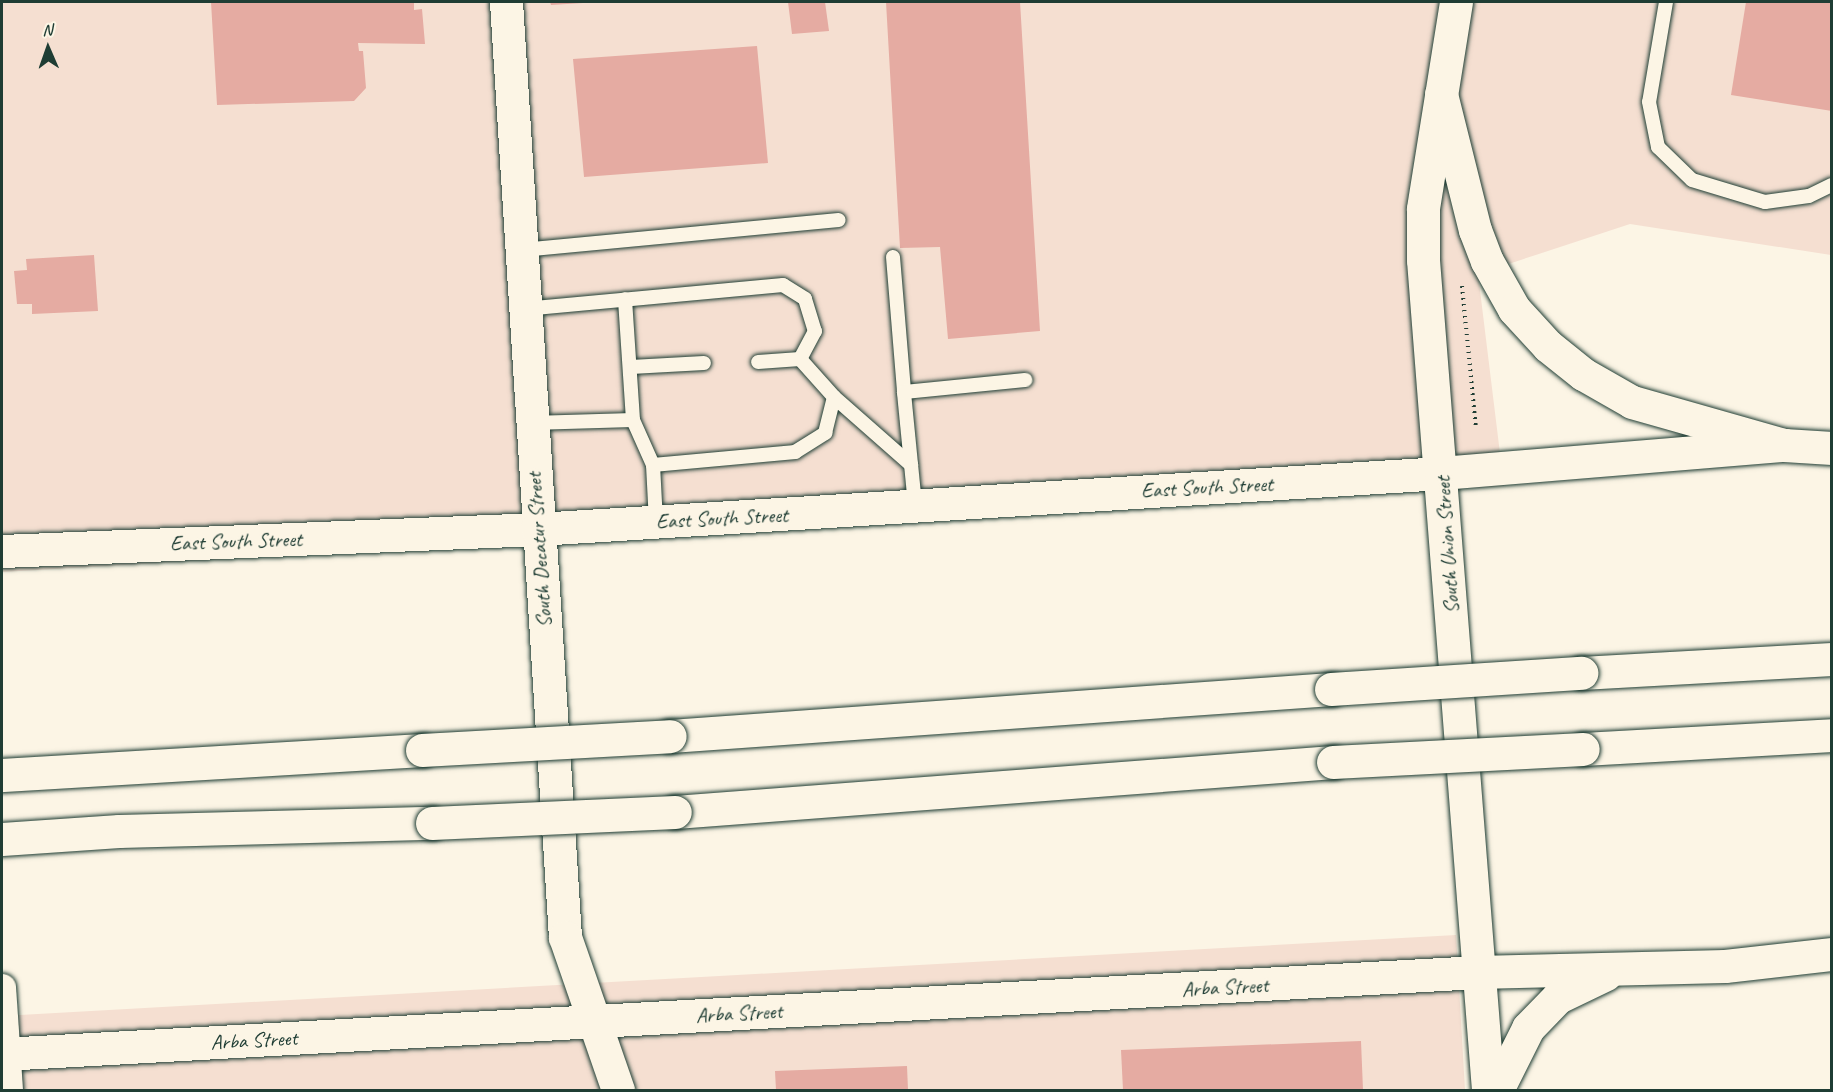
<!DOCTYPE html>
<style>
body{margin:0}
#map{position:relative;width:1833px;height:1092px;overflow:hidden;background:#fcf5e5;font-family:Caveat,sans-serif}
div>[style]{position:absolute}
.built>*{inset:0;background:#f5dfd1}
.building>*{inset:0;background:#e5aba2}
.path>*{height:4px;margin-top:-2px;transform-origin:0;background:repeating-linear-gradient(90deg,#1f3d34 0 1.5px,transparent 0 6px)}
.roads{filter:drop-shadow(0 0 2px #1f3d34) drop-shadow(0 0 2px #1f3d34)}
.lane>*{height:14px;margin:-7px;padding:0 7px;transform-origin:7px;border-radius:7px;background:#fcf5e5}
.street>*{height:27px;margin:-13.5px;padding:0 13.5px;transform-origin:13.5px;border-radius:13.5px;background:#fcf5e5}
.secondary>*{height:33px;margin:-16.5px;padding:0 16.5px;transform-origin:16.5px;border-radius:16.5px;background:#fcf5e5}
.highway>*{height:33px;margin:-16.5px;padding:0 16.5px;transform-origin:16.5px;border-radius:16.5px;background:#fcf5e5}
.bridges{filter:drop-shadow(0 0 2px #1f3d34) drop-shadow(0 0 2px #1f3d34)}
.highway-bridge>*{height:33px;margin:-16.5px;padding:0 16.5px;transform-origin:16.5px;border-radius:16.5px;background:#fcf5e5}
span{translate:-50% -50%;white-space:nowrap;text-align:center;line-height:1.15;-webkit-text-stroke:4.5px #fcf5e5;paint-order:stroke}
.street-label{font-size:21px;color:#1f3d34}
.frame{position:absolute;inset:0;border:3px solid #1f3d34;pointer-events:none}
.north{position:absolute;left:18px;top:18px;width:60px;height:60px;-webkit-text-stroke:4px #fcf5e5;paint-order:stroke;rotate:358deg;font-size:16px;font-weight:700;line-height:24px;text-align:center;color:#1f3d34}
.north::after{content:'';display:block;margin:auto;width:21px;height:27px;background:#1f3d34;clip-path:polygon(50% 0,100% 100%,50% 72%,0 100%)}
</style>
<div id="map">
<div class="built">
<div style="clip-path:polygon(2px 2px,1831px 2px,1831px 255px,1630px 224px,1478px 274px,1504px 486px,2px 572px)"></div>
<div style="clip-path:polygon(1456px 935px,1465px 1090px,2px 1090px,2px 1016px)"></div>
</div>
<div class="building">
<div style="clip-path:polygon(211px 2px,414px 2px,414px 10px,422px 9px,425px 44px,358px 43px,359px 51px,363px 51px,366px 88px,354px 101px,217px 105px)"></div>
<div style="clip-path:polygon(550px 2px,583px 2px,583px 3px,551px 5px)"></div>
<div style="clip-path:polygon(788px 2px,825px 2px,829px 31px,792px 34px)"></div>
<div style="clip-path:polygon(886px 2px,1020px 2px,1040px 331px,948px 339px,940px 247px,900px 248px)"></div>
<div style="clip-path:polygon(1746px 2px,1832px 2px,1832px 111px,1731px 95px)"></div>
<div style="clip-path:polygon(757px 46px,768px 163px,584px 177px,573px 59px)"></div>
<div style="clip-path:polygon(94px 255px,98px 311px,32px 314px,32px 304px,17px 304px,14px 271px,27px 270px,26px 259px)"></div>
<div style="clip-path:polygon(1361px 1041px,1363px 1090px,1123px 1090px,1121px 1050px)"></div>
<div style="clip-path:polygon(907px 1066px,908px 1090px,776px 1090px,775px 1071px)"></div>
</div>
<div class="path">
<div style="left:1462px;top:286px;width:143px;rotate:84.4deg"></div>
</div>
<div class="roads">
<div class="lane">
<div style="left:1666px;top:2px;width:101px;rotate:99.6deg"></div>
<div style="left:1649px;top:102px;width:46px;rotate:78.7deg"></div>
<div style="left:1658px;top:147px;width:47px;rotate:44.1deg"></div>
<div style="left:1692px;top:180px;width:76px;rotate:16.8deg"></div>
<div style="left:1765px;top:202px;width:44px;rotate:-7.8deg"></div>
<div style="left:1809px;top:196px;width:25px;rotate:-26deg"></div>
<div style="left:522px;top:250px;width:318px;rotate:-5.4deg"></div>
<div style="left:893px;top:257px;width:135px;rotate:85.3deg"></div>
<div style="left:524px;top:309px;width:260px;rotate:-5.3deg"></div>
<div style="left:783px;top:285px;width:26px;rotate:32deg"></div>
<div style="left:805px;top:299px;width:34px;rotate:73deg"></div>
<div style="left:815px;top:331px;width:32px;rotate:118deg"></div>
<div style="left:800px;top:359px;width:42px;rotate:175.9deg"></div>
<div style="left:800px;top:359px;width:51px;rotate:48.2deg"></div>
<div style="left:834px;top:397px;width:103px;rotate:41.4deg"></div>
<div style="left:631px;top:367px;width:73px;rotate:-3.1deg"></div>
<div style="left:633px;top:420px;width:49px;rotate:66deg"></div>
<div style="left:531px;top:423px;width:102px;rotate:-1.7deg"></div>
<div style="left:633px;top:420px;width:121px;rotate:-93.8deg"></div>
<div style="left:915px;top:505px;width:114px;rotate:-95.6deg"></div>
<div style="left:904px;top:392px;width:122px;rotate:-5.7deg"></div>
<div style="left:656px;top:522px;width:57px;rotate:-93deg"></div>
<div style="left:653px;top:465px;width:143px;rotate:-5.2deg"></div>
<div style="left:795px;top:452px;width:36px;rotate:-32deg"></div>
<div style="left:825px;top:433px;width:37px;rotate:-76deg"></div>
</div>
<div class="street">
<div style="left:2px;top:987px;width:103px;rotate:86.1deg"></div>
</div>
<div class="secondary">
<div style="left:506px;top:2px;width:937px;rotate:86.39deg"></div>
<div style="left:565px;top:937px;width:162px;rotate:70.9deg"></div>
<div style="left:1456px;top:2px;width:210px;rotate:99.1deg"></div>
<div style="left:1423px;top:209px;width:51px;rotate:90deg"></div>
<div style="left:1423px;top:260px;width:833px;rotate:85.52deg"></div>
<div style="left:2px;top:551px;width:535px;rotate:-2.35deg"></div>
<div style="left:537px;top:529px;width:906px;rotate:-3.54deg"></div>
<div style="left:2px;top:1054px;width:1477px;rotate:-3.18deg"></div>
</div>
<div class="highway">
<div style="left:1441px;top:94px;width:140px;rotate:76deg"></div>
<div style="left:1475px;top:230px;width:33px;rotate:69deg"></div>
<div style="left:1487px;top:261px;width:55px;rotate:60.6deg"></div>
<div style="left:1514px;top:309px;width:50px;rotate:47.4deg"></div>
<div style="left:1548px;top:346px;width:45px;rotate:38.7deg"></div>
<div style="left:1583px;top:374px;width:56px;rotate:29.7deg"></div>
<div style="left:1632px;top:402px;width:158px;rotate:15.8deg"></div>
<div style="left:1441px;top:473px;width:344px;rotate:-4.7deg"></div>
<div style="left:1784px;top:445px;width:48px;rotate:3.6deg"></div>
<div style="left:1581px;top:673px;width:251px;rotate:-3.2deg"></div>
<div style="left:670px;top:736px;width:663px;rotate:-4.07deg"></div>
<div style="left:1583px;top:749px;width:249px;rotate:-3.2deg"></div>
<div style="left:2px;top:775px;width:421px;rotate:-3.4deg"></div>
<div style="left:675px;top:812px;width:660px;rotate:-4.35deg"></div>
<div style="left:2px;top:839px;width:117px;rotate:-3.9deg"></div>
<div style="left:119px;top:831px;width:313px;rotate:-1.5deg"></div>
<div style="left:1477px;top:972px;width:248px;rotate:-1.4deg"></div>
<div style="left:1725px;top:966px;width:108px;rotate:-6.4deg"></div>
<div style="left:1497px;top:1090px;width:69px;rotate:-63.4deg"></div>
<div style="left:1528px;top:1028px;width:43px;rotate:-45.9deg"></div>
<div style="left:1558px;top:997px;width:53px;rotate:-25.6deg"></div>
</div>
</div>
<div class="bridges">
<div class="highway-bridge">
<div style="left:1331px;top:689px;width:251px;rotate:-3.7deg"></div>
<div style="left:422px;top:750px;width:248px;rotate:-3.2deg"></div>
<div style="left:1333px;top:762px;width:250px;rotate:-3deg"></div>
<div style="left:432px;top:823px;width:243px;rotate:-2.6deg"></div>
</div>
</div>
<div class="street-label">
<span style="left:1207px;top:487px;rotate:-3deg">East South Street</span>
<span style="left:722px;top:518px;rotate:-3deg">East South Street</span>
<span style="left:236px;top:541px;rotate:-2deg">East South Street</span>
<span style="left:1447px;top:545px;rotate:-94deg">South Union Street</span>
<span style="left:539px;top:550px;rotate:-94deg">South Decatur Street</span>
<span style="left:1225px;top:987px;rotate:-3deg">Arba Street</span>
<span style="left:739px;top:1013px;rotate:-3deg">Arba Street</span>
<span style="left:254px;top:1040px;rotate:-3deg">Arba Street</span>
</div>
<div class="frame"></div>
<div class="north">N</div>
</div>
